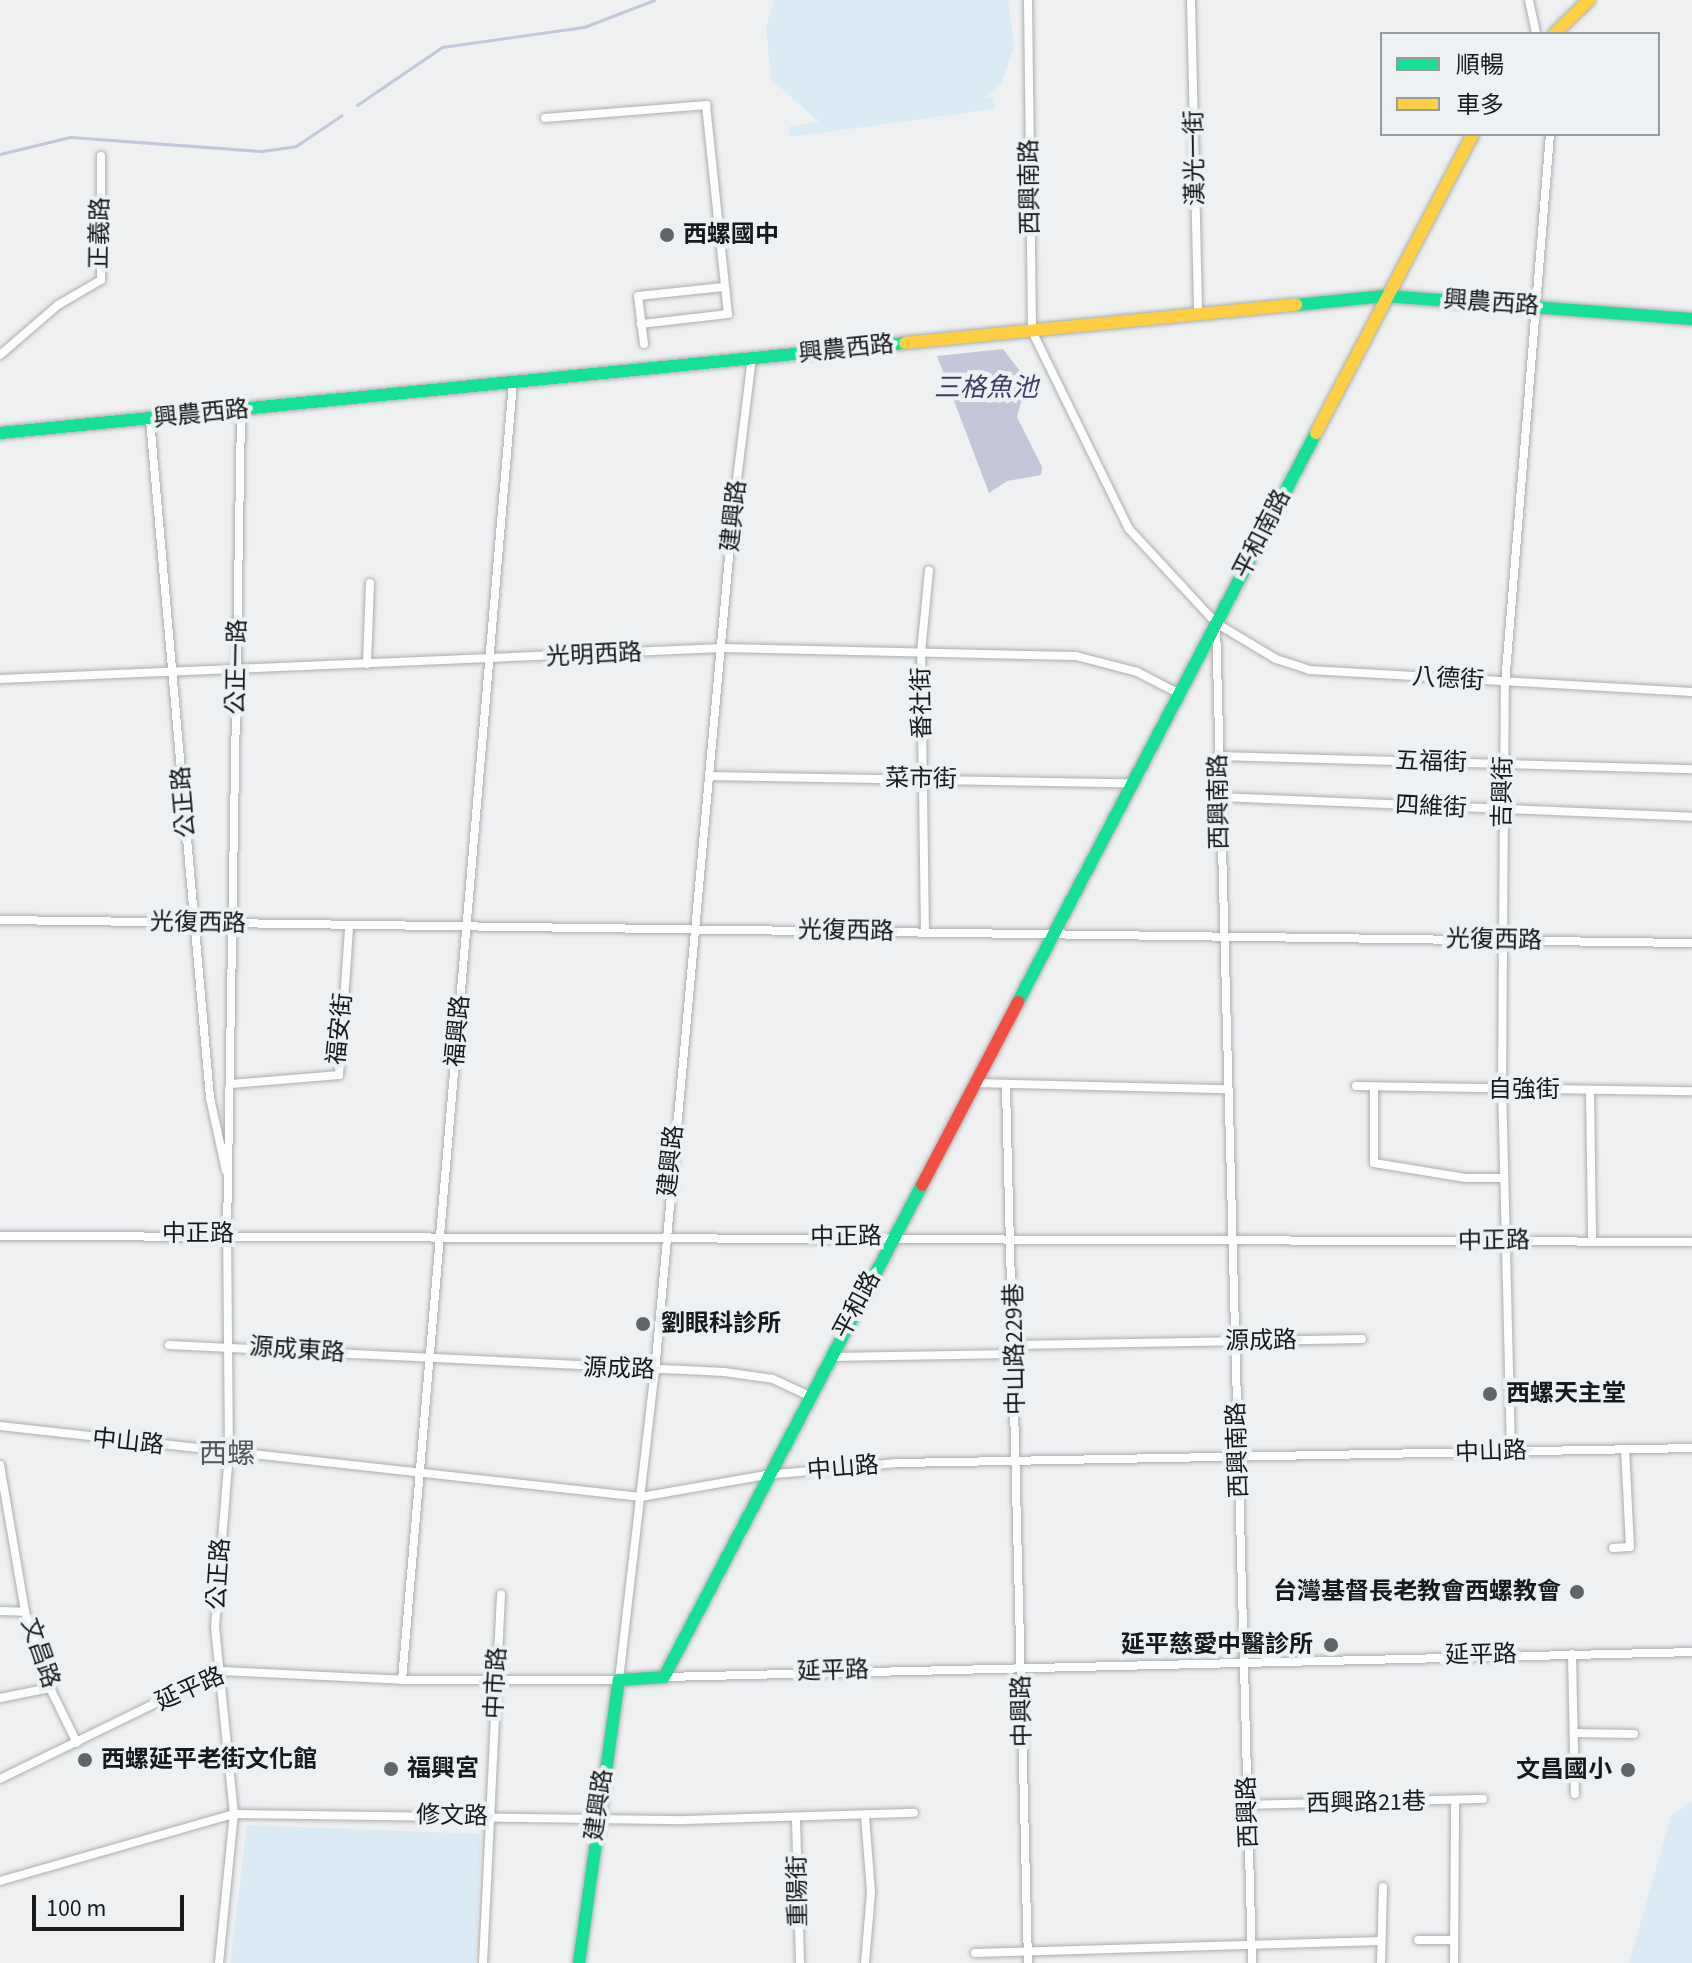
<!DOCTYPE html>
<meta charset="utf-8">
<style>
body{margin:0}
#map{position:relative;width:1692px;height:1963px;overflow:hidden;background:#eef0f2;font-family:"Source Sans 3","Noto Sans TC",sans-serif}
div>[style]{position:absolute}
.green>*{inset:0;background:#daebf6}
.water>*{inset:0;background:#c6c6da}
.stream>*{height:3px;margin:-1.5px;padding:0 1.5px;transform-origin:1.5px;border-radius:1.5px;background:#c6c6da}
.roads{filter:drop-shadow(0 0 2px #acadae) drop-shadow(0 0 2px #acadae)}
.street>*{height:8px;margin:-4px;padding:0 4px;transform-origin:4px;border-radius:4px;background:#fcfdfd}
.fast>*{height:12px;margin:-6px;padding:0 6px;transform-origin:6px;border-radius:6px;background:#16e098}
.slow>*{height:12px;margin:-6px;padding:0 6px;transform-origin:6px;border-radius:6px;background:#ffcf43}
.jam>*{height:12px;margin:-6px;padding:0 6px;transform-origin:6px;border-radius:6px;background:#f24e42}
.dots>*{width:22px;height:22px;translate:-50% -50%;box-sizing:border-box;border:4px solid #edf1f3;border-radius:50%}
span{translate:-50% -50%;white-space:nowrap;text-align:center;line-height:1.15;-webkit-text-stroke:8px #edf1f3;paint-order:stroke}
.street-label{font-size:24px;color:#18191a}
.poi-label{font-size:24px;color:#18191a;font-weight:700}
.left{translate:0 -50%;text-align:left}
.right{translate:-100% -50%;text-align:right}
.water-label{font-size:26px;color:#413c66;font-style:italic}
.quarter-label{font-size:28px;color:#545759}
.legend{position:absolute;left:1380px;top:32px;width:280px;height:104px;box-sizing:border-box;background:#edf1f3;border:2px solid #989b9c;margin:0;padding:10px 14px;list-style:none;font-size:24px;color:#18191a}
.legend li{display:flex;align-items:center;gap:16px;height:40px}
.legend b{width:40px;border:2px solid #989b9c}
.scale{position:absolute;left:32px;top:1895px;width:152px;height:36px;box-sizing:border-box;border:4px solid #18191a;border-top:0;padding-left:10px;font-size:24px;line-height:28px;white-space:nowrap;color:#18191a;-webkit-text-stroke:6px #edf1f3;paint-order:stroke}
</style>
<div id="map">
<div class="green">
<div style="clip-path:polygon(774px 0,1008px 0,1014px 47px,1002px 82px,984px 98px,993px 97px,995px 109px,790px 137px,789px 127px,819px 122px,771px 79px,766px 27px)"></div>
<div style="clip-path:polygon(1692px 1802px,1692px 1963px,1629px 1963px,1671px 1816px)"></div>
<div style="clip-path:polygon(247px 1825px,481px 1834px,475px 1963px,230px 1963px)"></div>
</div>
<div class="water">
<div style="clip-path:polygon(1003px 349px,1027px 380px,1017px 417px,1042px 467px,1041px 475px,1007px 481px,989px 493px,937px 356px)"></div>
</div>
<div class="stream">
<div style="left:357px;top:105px;width:103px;rotate:-34.3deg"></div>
<div style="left:442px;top:47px;width:143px;rotate:-8deg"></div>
<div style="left:584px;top:27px;width:75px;rotate:-21.1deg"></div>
<div style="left:0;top:154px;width:72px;rotate:-13.7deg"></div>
<div style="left:70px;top:137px;width:193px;rotate:4.2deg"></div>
<div style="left:262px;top:151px;width:34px;rotate:-8deg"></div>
<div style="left:296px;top:146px;width:55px;rotate:-34deg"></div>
</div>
<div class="roads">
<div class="street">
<div style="left:1028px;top:0;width:331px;rotate:89.3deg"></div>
<div style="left:1032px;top:331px;width:220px;rotate:63.9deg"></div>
<div style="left:1129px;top:529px;width:128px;rotate:47.2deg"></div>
<div style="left:1216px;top:623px;width:1340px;rotate:88.46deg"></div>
<div style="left:1191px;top:0;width:316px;rotate:88.7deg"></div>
<div style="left:1529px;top:0;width:35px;rotate:78deg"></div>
<div style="left:545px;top:118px;width:162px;rotate:-4.6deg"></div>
<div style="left:706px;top:105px;width:210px;rotate:84deg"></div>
<div style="left:728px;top:314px;width:88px;rotate:173.4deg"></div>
<div style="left:644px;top:344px;width:48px;rotate:-97.1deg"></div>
<div style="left:638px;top:296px;width:86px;rotate:-6deg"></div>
<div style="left:0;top:355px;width:77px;rotate:-40.8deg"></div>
<div style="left:58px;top:305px;width:50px;rotate:-30.2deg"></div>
<div style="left:101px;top:280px;width:124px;rotate:-90deg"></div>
<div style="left:150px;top:420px;width:681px;rotate:84.94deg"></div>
<div style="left:210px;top:1098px;width:75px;rotate:77.6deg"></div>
<div style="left:1216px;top:623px;width:70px;rotate:31deg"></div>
<div style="left:1276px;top:659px;width:35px;rotate:18deg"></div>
<div style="left:1309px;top:670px;width:384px;rotate:3.3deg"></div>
<div style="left:367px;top:664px;width:81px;rotate:-87.9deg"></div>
<div style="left:0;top:679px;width:724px;rotate:-2.46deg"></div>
<div style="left:723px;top:648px;width:353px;rotate:1.3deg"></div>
<div style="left:1076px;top:656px;width:63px;rotate:14.7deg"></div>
<div style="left:1137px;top:672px;width:48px;rotate:27.1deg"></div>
<div style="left:1218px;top:756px;width:474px;rotate:1.6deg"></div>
<div style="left:711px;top:776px;width:420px;rotate:1deg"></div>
<div style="left:1219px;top:797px;width:473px;rotate:2.4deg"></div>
<div style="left:0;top:920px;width:1692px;rotate:0.78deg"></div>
<div style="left:925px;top:933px;width:280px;rotate:-90.8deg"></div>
<div style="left:921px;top:653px;width:83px;rotate:-84.5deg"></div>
<div style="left:974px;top:1083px;width:252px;rotate:1.4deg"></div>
<div style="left:232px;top:1084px;width:107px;rotate:-4.8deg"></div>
<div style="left:339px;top:1075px;width:148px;rotate:-86.1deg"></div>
<div style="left:1356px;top:1086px;width:336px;rotate:0.9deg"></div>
<div style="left:1006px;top:1087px;width:876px;rotate:88.56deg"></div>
<div style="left:1374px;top:1088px;width:75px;rotate:90deg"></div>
<div style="left:1374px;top:1163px;width:93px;rotate:9.3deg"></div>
<div style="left:1466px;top:1178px;width:38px"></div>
<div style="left:1590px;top:1090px;width:150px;rotate:89.2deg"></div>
<div style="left:0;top:1236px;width:1692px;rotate:0.2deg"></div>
<div style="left:169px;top:1345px;width:556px;rotate:2.79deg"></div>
<div style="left:724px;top:1372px;width:49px;rotate:8.1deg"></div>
<div style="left:773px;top:1379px;width:38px;rotate:25deg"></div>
<div style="left:1015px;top:1345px;width:347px;rotate:-1deg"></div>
<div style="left:830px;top:1357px;width:185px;rotate:-0.9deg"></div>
<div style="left:0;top:1426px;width:645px;rotate:6.32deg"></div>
<div style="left:641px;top:1497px;width:127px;rotate:-10deg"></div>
<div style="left:766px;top:1475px;width:134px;rotate:-5.2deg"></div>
<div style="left:899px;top:1463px;width:793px;rotate:-1.08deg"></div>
<div style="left:1511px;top:1452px;width:362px;rotate:-91.4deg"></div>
<div style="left:1502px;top:1090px;width:406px;rotate:-89.6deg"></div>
<div style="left:1505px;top:684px;width:552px;rotate:-85.32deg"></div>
<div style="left:0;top:1465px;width:149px;rotate:80.3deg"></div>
<div style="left:25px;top:1612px;width:80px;rotate:71.8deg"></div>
<div style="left:50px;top:1688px;width:61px;rotate:63.9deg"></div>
<div style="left:1613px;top:1548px;width:17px;rotate:-3deg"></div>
<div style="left:1630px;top:1547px;width:98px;rotate:-92.9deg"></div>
<div style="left:0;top:1611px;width:25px;rotate:2deg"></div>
<div style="left:1572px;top:1654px;width:140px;rotate:88.8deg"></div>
<div style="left:664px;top:1677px;width:1028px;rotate:-1.39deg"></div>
<div style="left:402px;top:1680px;width:1303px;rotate:-85.11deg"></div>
<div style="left:0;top:1698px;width:51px;rotate:-11.3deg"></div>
<div style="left:1575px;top:1733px;width:59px;rotate:1deg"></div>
<div style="left:0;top:1779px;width:246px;rotate:-26deg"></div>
<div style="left:221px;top:1671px;width:181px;rotate:2.8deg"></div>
<div style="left:402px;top:1680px;width:217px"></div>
<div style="left:619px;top:1680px;width:311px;rotate:-83.4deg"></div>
<div style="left:655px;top:1371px;width:863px;rotate:-84.81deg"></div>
<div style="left:733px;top:512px;width:155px;rotate:-83deg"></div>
<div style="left:1248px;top:1805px;width:235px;rotate:-1.5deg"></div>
<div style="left:865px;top:1816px;width:76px;rotate:85.5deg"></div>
<div style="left:871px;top:1892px;width:71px;rotate:94.8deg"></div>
<div style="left:796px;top:1819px;width:144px;rotate:88.4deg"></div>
<div style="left:0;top:1881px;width:243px;rotate:-16deg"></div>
<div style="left:234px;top:1814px;width:451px;rotate:0.8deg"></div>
<div style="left:685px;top:1820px;width:229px;rotate:-1.8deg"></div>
<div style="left:1418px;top:1940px;width:36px"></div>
<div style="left:975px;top:1953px;width:406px;rotate:-1.7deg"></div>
<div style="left:219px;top:1963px;width:150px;rotate:-84.3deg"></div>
<div style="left:234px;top:1814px;width:188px;rotate:-95.8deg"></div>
<div style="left:215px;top:1627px;width:174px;rotate:-85.4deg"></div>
<div style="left:229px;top:1454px;width:221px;rotate:-90.5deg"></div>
<div style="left:227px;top:1233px;width:822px;rotate:-89.02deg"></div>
<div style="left:483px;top:1963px;width:369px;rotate:-87.2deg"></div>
<div style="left:1381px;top:1963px;width:76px;rotate:-88.5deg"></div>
<div style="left:1454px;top:1963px;width:162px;rotate:-89.6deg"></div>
</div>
<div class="fast">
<div style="left:1296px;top:305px;width:89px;rotate:-5.8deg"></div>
<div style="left:1385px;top:296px;width:308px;rotate:4.3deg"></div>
<div style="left:0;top:433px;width:909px;rotate:-5.68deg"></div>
<div style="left:1018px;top:1002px;width:642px;rotate:-62.36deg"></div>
<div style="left:579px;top:1963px;width:286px;rotate:-82deg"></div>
<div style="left:619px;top:1680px;width:45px;rotate:-3.8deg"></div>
<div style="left:664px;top:1677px;width:556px;rotate:-62.33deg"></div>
</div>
<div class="slow">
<div style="left:1554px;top:34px;width:49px;rotate:-44.2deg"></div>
<div style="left:905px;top:343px;width:393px;rotate:-5.6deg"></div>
<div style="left:1316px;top:433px;width:338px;rotate:-62.3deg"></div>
</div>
<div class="jam">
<div style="left:922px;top:1185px;width:207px;rotate:-62.3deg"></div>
</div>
</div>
<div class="dots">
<div style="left:667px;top:235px;background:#636466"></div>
<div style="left:643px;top:1324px;background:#636466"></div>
<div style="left:1490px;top:1394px;background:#636466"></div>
<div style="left:1577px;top:1592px;background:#636466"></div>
<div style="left:1331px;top:1645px;background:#636466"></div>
<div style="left:85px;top:1760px;background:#636466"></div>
<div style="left:391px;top:1769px;background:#636466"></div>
<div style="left:1628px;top:1770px;background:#636466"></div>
</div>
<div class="street-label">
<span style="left:1195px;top:158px;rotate:-91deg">漢光一街</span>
<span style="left:1030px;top:187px;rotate:-91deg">西興南路</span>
<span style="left:100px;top:233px;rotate:-89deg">正義路</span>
<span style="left:1491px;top:303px;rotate:4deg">興農西路</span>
<span style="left:846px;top:349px;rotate:-6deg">興農西路</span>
<span style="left:201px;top:414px;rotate:-6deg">興農西路</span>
<span style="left:734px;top:516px;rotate:-84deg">建興路</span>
<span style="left:1262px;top:534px;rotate:-63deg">平和南路</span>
<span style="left:594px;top:655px;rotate:-3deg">光明西路</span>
<span style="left:237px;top:667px;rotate:-89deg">公正一路</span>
<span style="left:1448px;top:679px;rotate:4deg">八德街</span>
<span style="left:922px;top:703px;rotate:-91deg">番社街</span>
<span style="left:1431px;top:762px;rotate:2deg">五福街</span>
<span style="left:921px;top:779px;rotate:1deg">菜市街</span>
<span style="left:1503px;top:792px;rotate:-89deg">吉興街</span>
<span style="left:184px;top:802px;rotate:-95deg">公正路</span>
<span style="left:1219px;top:802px;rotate:-91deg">西興南路</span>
<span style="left:1431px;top:807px;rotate:3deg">四維街</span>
<span style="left:198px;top:923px;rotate:1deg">光復西路</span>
<span style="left:846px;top:931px;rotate:1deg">光復西路</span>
<span style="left:1494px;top:940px;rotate:1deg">光復西路</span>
<span style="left:340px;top:1029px;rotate:-84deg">福安街</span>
<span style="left:458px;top:1031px;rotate:-85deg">福興路</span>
<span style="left:1524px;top:1090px">自強街</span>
<span style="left:671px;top:1161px;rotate:-84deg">建興路</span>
<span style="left:198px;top:1234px">中正路</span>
<span style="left:846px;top:1237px;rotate:-1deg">中正路</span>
<span style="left:1494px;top:1241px;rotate:-1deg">中正路</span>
<span style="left:857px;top:1305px;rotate:-62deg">平和路</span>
<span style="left:1261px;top:1341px;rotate:-1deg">源成路</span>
<span style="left:1015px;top:1349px;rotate:-91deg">中山路229巷</span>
<span style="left:297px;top:1350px;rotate:4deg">源成東路</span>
<span style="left:619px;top:1369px;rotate:2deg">源成路</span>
<span style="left:128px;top:1442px;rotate:6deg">中山路</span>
<span style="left:1238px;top:1450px;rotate:-92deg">西興南路</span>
<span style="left:1491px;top:1452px;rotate:-2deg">中山路</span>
<span style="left:843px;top:1468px;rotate:-5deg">中山路</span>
<span style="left:219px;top:1574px;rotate:-86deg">公正路</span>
<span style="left:40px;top:1653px;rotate:71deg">文昌路</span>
<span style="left:1481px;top:1655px;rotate:-1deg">延平路</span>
<span style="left:833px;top:1671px;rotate:-2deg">延平路</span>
<span style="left:496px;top:1683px;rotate:-87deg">中市路</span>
<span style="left:190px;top:1689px;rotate:-24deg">延平路</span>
<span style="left:1022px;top:1711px;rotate:-91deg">中興路</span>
<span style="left:1366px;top:1803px;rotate:-1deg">西興路21巷</span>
<span style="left:599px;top:1805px;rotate:-82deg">建興路</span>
<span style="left:1248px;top:1812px;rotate:-92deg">西興路</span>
<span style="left:452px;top:1816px;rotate:1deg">修文路</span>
<span style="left:798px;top:1891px;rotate:-91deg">重陽街</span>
</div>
<div class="poi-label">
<span class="left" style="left:683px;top:235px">西螺國中</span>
<span class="left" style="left:661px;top:1324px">劉眼科診所</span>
<span class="left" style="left:1506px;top:1394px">西螺天主堂</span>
<span class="right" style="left:1561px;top:1592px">台灣基督長老教會西螺教會</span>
<span class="right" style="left:1313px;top:1645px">延平慈愛中醫診所</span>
<span class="left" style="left:101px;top:1760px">西螺延平老街文化館</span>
<span class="left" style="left:407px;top:1769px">福興宮</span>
<span class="right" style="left:1612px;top:1770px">文昌國小</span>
</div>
<div class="water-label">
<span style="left:986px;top:388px">三格魚池</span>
</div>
<div class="quarter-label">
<span style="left:227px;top:1454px">西螺</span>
</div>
<ul class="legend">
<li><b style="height:10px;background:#16e098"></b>順暢</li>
<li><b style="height:10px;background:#ffcf43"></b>車多</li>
</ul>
<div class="scale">100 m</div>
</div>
